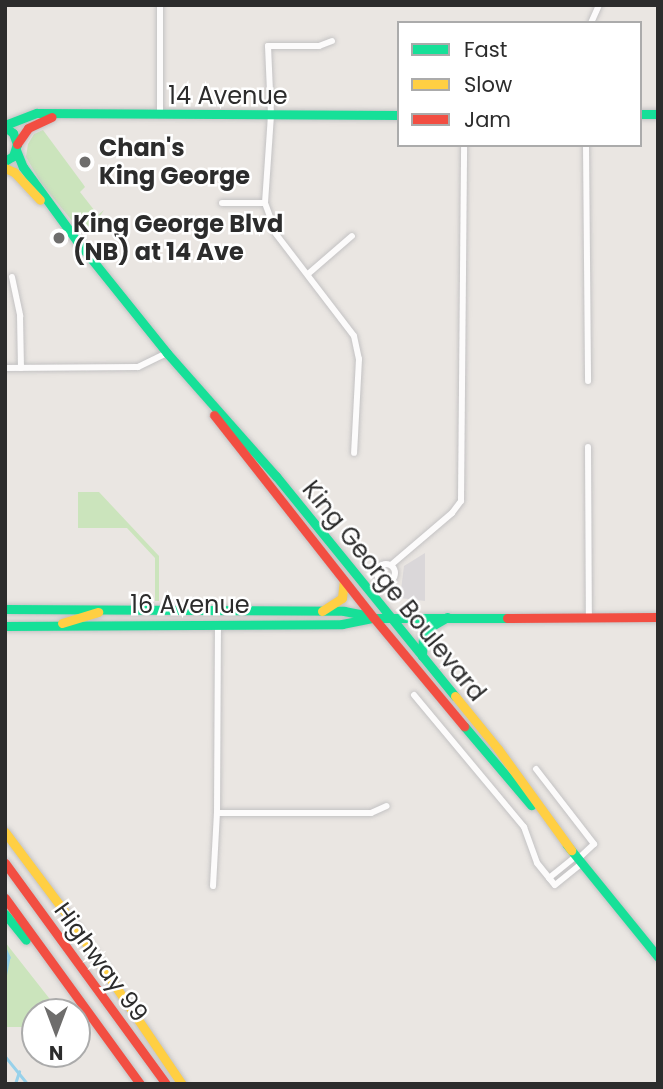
<!DOCTYPE html>
<style>
body{margin:0}
#map{position:relative;width:663px;height:1089px;overflow:hidden;background:#eae6e2;font-family:Poppins,sans-serif}
div>[style]{position:absolute}
.industrial>*{inset:0;background:#dad7d9}
.green>*{inset:0;background:#cbe4bc}
.stream>*{height:2.5px;margin:-1.25px;padding:0 1.25px;transform-origin:1.25px;border-radius:1.25px;background:#97d1ea}
.roads{filter:drop-shadow(0 0 2px #c3c2c3) drop-shadow(0 0 2px #c3c2c3)}
.street>*{height:6px;margin:-3px;padding:0 3px;transform-origin:3px;border-radius:3px;background:#fcfbfb}
.street>.ring{margin:-3px;padding:0;box-sizing:content-box;background:none;border:6px solid #fcfbfb;border-radius:50%}
.fast>*{height:9px;margin:-4.5px;padding:0 4.5px;transform-origin:4.5px;border-radius:4.5px;background:#16e098}
.slow>*{height:9px;margin:-4.5px;padding:0 4.5px;transform-origin:4.5px;border-radius:4.5px;background:#ffcf43}
.jam>*{height:9px;margin:-4.5px;padding:0 4.5px;transform-origin:4.5px;border-radius:4.5px;background:#f24e42}
.dots>*{width:19px;height:19px;translate:-50% -50%;box-sizing:border-box;border:4px solid #fff;border-radius:50%}
span{translate:-50% -50%;white-space:nowrap;text-align:center;line-height:1.15;-webkit-text-stroke:5px #fff;paint-order:stroke}
.street-label{font-size:24px;color:#2c2c2c}
.poi-label{font-size:24px;color:#2c2c2c;font-weight:700}
.left{translate:0 -50%;text-align:left}
.frame{position:absolute;inset:0;border:7px solid #2c2c2c;pointer-events:none}
.legend{position:absolute;left:397px;top:21px;width:245px;height:126px;box-sizing:border-box;background:#fff;border:2px solid #ababab;margin:0;padding:9px 12px;list-style:none;font-size:21px;color:#2c2c2c}
.legend li{display:flex;align-items:center;gap:14px;height:35px}
.legend b{width:35px;border:2px solid #ababab}
.north{position:absolute;left:21px;top:998px;width:70px;height:70px;box-sizing:border-box;background:#fff;border:2px solid #ababab;border-radius:50%;rotate:180deg;font-size:19px;font-weight:700;line-height:28px;text-align:center;color:#2c2c2c}
.north::after{content:'';display:block;margin:auto;width:24px;height:32px;background:#6e6d6c;clip-path:polygon(50% 0,100% 100%,50% 72%,0 100%)}
</style>
<div id="map">
<div class="industrial">
<div style="clip-path:polygon(425px 553px,425px 601px,400px 598px,404px 566px)"></div>
</div>
<div class="green">
<div style="clip-path:polygon(43px 130px,83px 184px,85px 187px,80px 192px,98px 215px,104px 210px,96px 222px,86px 228px,78px 228px,41px 183px,26px 157px,28px 144px,34px 134px)"></div>
<div style="clip-path:polygon(78px 492px,99px 492px,159px 556px,159px 601px,155px 601px,155px 558px,127px 528px,78px 528px)"></div>
<div style="clip-path:polygon(5px 942px,60px 1012px,35px 1012px,35px 1027px,5px 1027px)"></div>
</div>
<div class="stream">
<div style="left:5px;top:948px;width:10px;rotate:66deg"></div>
<div style="left:9px;top:957px;width:21px;rotate:101deg"></div>
<div style="left:5px;top:1056px;width:36px;rotate:51deg"></div>
<div style="left:15px;top:1084px;width:13px;rotate:-72deg"></div>
</div>
<div class="roads">
<div class="street">
<div style="left:160px;top:5px;width:110px;rotate:90deg"></div>
<div style="left:591px;top:23px;width:20px;rotate:-66deg"></div>
<div style="left:332px;top:41px;width:14px;rotate:159deg"></div>
<div style="left:319px;top:46px;width:51px;rotate:180deg"></div>
<div style="left:268px;top:46px;width:69px;rotate:87.5deg"></div>
<div style="left:271px;top:115px;width:88px;rotate:93.9deg"></div>
<div style="left:265px;top:203px;width:33px;rotate:70deg"></div>
<div style="left:276px;top:234px;width:128px;rotate:52.6deg"></div>
<div style="left:354px;top:336px;width:24px;rotate:78deg"></div>
<div style="left:359px;top:359px;width:94px;rotate:93deg"></div>
<div style="left:586px;top:145px;width:236px;rotate:89.5deg"></div>
<div style="left:222px;top:203px;width:43px"></div>
<div style="left:308px;top:274px;width:58px;rotate:-40.8deg"></div>
<div style="left:12px;top:277px;width:40px;rotate:78deg"></div>
<div style="left:20px;top:316px;width:52px;rotate:88.9deg"></div>
<div style="left:5px;top:368px;width:133px;rotate:-0.4deg"></div>
<div style="left:138px;top:367px;width:32px;rotate:-26deg"></div>
<div style="left:588px;top:447px;width:170px;rotate:89.7deg"></div>
<div class="ring" style="left:377px;top:564px;width:12px;height:12px"></div>
<div style="left:391px;top:565px;width:80px;rotate:-40.4deg"></div>
<div style="left:452px;top:513px;width:15px;rotate:-53deg"></div>
<div style="left:461px;top:501px;width:356px;rotate:-89.5deg"></div>
<div style="left:414px;top:695px;width:172px;rotate:50.2deg"></div>
<div style="left:524px;top:827px;width:38px;rotate:70deg"></div>
<div style="left:537px;top:863px;width:28px;rotate:51deg"></div>
<div style="left:555px;top:885px;width:35px;rotate:-39deg"></div>
<div style="left:536px;top:769px;width:95px;rotate:52.3deg"></div>
<div style="left:594px;top:844px;width:22px;rotate:137deg"></div>
<div style="left:217px;top:813px;width:154px"></div>
<div style="left:371px;top:813px;width:17px;rotate:-24deg"></div>
<div style="left:549px;top:878px;width:35px;rotate:-39deg"></div>
<div style="left:213px;top:886px;width:73px;rotate:-86.9deg"></div>
<div style="left:217px;top:813px;width:188px;rotate:-89.7deg"></div>
</div>
<div class="fast">
<div style="left:640px;top:114px;width:18px"></div>
<div style="left:5px;top:125px;width:34px;rotate:-21deg"></div>
<div style="left:37px;top:113px;width:362px;rotate:0.3deg"></div>
<div style="left:5px;top:127px;width:10px;rotate:37deg"></div>
<div style="left:13px;top:133px;width:12px;rotate:70deg"></div>
<div style="left:17px;top:144px;width:13px;rotate:108deg"></div>
<div style="left:13px;top:156px;width:9px;rotate:148deg"></div>
<div style="left:16px;top:150px;width:18px;rotate:68deg"></div>
<div style="left:23px;top:167px;width:92px;rotate:53.9deg"></div>
<div style="left:77px;top:241px;width:144px;rotate:51.2deg"></div>
<div style="left:167px;top:353px;width:164px;rotate:48.5deg"></div>
<div style="left:276px;top:476px;width:284px;rotate:50.9deg"></div>
<div style="left:5px;top:609px;width:339px;rotate:0.3deg"></div>
<div style="left:344px;top:611px;width:25px;rotate:11deg"></div>
<div style="left:5px;top:626px;width:337px;rotate:-0.3deg"></div>
<div style="left:342px;top:624px;width:33px;rotate:-11deg"></div>
<div style="left:374px;top:618px;width:133px"></div>
<div style="left:422px;top:656px;width:20px;rotate:-87deg"></div>
<div style="left:423px;top:636px;width:11px;rotate:-52deg"></div>
<div style="left:430px;top:627px;width:20px;rotate:-30deg"></div>
<div style="left:464px;top:726px;width:104px;rotate:49.7deg"></div>
<div style="left:567px;top:845px;width:144px;rotate:50.9deg"></div>
<div style="left:5px;top:914px;width:33px;rotate:51deg"></div>
</div>
<div class="slow">
<div style="left:5px;top:168px;width:10px;rotate:24deg"></div>
<div style="left:14px;top:172px;width:38px;rotate:47deg"></div>
<div style="left:322px;top:611px;width:24px;rotate:-33deg"></div>
<div style="left:342px;top:598px;width:18px;rotate:-84deg"></div>
<div style="left:62px;top:623px;width:38px;rotate:-17deg"></div>
<div style="left:455px;top:696px;width:68px;rotate:50.9deg"></div>
<div style="left:498px;top:749px;width:125px;rotate:54.1deg"></div>
<div style="left:5px;top:832px;width:104px;rotate:53.2deg"></div>
<div style="left:67px;top:915px;width:204px;rotate:55.8deg"></div>
</div>
<div class="jam">
<div style="left:17px;top:144px;width:19px;rotate:-55deg"></div>
<div style="left:28px;top:128px;width:26px;rotate:-25deg"></div>
<div style="left:214px;top:415px;width:258px;rotate:51.8deg"></div>
<div style="left:374px;top:618px;width:141px;rotate:50.2deg"></div>
<div style="left:507px;top:618px;width:151px;rotate:-0.4deg"></div>
<div style="left:5px;top:863px;width:273px;rotate:53.9deg"></div>
<div style="left:5px;top:898px;width:230px;rotate:54deg"></div>
</div>
</div>
<div class="dots">
<div style="left:85px;top:162px;background:#6e6d6c"></div>
<div style="left:59px;top:238px;background:#6e6d6c"></div>
</div>
<div class="street-label">
<span style="left:228px;top:96px">14 Avenue</span>
<span style="left:394px;top:591px;rotate:51deg">King George Boulevard</span>
<span style="left:190px;top:605px">16 Avenue</span>
<span style="left:101px;top:962px;rotate:54deg">Highway 99</span>
</div>
<div class="poi-label">
<span class="left" style="left:99px;top:162px">Chan's<br>King George</span>
<span class="left" style="left:73px;top:238px">King George Blvd<br>(NB) at 14 Ave</span>
</div>
<div class="frame"></div>
<ul class="legend">
<li><b style="height:9px;background:#16e098"></b>Fast</li>
<li><b style="height:9px;background:#ffcf43"></b>Slow</li>
<li><b style="height:9px;background:#f24e42"></b>Jam</li>
</ul>
<div class="north">N</div>
</div>
